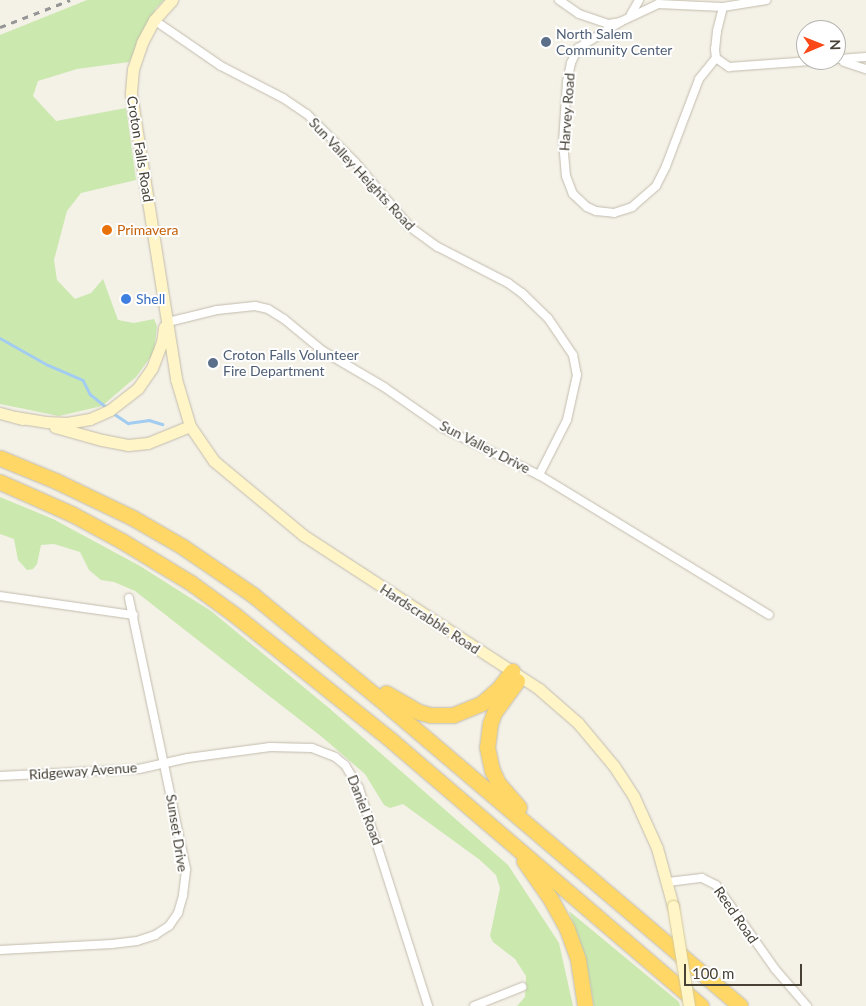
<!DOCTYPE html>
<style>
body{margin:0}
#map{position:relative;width:866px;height:1006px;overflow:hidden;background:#f4f1e7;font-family:Lato,sans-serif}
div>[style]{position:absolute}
.green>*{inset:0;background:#cbe8af}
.stream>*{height:2.5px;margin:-1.25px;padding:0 1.25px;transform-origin:1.25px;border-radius:1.25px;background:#a3ccf1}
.roads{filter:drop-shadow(0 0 1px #c2bcac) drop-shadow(0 0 1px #c2bcac)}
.street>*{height:8px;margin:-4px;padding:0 4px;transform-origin:4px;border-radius:4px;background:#fff}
.secondary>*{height:11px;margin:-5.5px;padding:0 5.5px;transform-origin:5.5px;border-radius:5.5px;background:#fff5c6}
.highway>*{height:15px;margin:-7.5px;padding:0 7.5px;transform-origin:7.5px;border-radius:7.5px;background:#ffd767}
.rail>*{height:2.5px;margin-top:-1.25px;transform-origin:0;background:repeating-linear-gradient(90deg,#969696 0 6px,transparent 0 12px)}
.bridges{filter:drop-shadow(0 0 1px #d4c896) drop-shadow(0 0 1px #d4c896)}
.secondary-bridge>*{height:11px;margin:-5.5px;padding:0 5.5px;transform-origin:5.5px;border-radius:5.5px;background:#fff5c6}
.dots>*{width:14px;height:14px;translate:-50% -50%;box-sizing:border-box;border:2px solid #fff;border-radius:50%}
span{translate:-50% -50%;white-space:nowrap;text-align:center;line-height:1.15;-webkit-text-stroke:4px #fff;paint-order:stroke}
.service-label{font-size:14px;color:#4e5e75}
.left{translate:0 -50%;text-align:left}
.street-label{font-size:14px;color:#474136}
.food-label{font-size:14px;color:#c56008}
.shop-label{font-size:14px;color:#366cbe}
.north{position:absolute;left:796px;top:20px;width:50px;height:50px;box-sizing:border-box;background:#fff;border:1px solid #b5b3af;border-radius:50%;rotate:89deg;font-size:14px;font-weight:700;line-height:20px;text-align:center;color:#474136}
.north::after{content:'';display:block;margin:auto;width:18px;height:22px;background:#fc4816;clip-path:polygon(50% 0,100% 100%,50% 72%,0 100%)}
.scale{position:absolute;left:684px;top:964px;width:118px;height:22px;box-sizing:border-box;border:2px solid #474136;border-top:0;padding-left:6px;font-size:15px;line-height:18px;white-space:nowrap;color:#474136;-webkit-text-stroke:4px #fff;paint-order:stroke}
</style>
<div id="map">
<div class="green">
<div style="clip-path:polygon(87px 0,164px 0,156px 8px,129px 62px,77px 69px,38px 81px,33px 96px,56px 121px,126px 108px,136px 180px,81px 193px,67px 211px,54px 260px,57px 280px,75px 299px,91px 293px,103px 279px,118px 320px,134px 323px,154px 319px,157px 326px,154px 352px,136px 377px,102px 406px,59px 416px,0 404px,0 35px)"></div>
<div style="clip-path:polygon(0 497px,53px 519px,140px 566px,211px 611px,329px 708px,508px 865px,559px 943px,573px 1006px,517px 1006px,525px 997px,526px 976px,515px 959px,493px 942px,490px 936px,500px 888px,496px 875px,480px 860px,403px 804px,390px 808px,384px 805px,365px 774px,322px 737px,135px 591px,114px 582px,101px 580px,89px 570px,80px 552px,54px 544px,41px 545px,37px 564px,33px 569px,27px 570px,18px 560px,14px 539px,0 534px)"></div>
<div style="clip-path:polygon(569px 911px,679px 1002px,680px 1006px,594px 1006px,584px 953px)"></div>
</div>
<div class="stream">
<div style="left:0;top:338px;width:55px;rotate:29.4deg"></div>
<div style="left:48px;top:365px;width:38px;rotate:23deg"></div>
<div style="left:83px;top:380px;width:16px;rotate:63deg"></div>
<div style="left:90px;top:394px;width:21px;rotate:39deg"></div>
<div style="left:113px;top:413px;width:18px;rotate:34deg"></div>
<div style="left:128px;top:423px;width:21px;rotate:-8deg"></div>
<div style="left:149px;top:420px;width:14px;rotate:17deg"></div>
</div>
<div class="roads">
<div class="street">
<div style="left:559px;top:0;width:24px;rotate:35deg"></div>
<div style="left:579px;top:14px;width:31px;rotate:19deg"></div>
<div style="left:608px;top:24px;width:12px;rotate:-9deg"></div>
<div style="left:620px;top:22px;width:42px;rotate:-25.3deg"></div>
<div style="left:658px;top:4px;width:65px;rotate:2.6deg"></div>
<div style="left:723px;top:7px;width:44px;rotate:-9.2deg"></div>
<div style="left:723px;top:7px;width:25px;rotate:104deg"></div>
<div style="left:717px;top:31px;width:18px;rotate:96deg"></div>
<div style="left:715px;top:49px;width:9px;rotate:84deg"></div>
<div style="left:716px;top:58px;width:16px;rotate:35deg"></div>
<div style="left:729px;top:67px;width:137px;rotate:-4.2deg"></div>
<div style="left:631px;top:14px;width:16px;rotate:-60deg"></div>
<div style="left:154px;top:20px;width:81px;rotate:34.5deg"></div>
<div style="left:221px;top:66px;width:70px;rotate:27.3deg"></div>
<div style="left:283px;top:98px;width:29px;rotate:34deg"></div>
<div style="left:307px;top:114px;width:68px;rotate:45deg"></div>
<div style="left:355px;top:162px;width:85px;rotate:49.8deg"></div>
<div style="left:410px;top:227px;width:34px;rotate:36deg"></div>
<div style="left:438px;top:247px;width:79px;rotate:27.2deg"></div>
<div style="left:508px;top:283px;width:17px;rotate:36deg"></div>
<div style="left:522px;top:293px;width:36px;rotate:44deg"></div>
<div style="left:548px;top:318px;width:45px;rotate:56deg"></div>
<div style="left:573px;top:355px;width:20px;rotate:79deg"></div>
<div style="left:577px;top:375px;width:46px;rotate:102.5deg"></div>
<div style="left:567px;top:420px;width:62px;rotate:117deg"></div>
<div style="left:620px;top:22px;width:49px;rotate:148.2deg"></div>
<div style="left:578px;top:48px;width:17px;rotate:115deg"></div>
<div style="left:571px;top:63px;width:19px;rotate:102deg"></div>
<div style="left:567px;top:82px;width:60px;rotate:93.8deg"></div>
<div style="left:563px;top:142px;width:34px;rotate:85deg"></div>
<div style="left:566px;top:176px;width:19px;rotate:69deg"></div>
<div style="left:573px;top:194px;width:19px;rotate:43deg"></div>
<div style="left:587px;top:207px;width:10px;rotate:24deg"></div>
<div style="left:596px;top:211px;width:18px;rotate:6deg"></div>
<div style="left:614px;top:213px;width:19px;rotate:-18deg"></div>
<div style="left:632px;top:207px;width:32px;rotate:-41deg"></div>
<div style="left:656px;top:186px;width:22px;rotate:-63deg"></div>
<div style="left:666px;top:166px;width:93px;rotate:-69.2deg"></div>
<div style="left:699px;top:79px;width:27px;rotate:-51deg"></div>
<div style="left:844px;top:62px;width:23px;rotate:18deg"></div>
<div style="left:168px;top:322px;width:50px;rotate:-13.8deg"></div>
<div style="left:217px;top:310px;width:38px;rotate:-6deg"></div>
<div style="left:255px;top:306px;width:13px;rotate:13deg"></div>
<div style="left:268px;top:309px;width:19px;rotate:32deg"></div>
<div style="left:284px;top:319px;width:50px;rotate:39.4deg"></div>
<div style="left:323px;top:351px;width:71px;rotate:30.5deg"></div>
<div style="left:384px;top:387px;width:72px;rotate:34.8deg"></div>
<div style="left:443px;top:428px;width:107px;rotate:26.1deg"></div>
<div style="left:539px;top:475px;width:269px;rotate:31.3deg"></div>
<div style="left:0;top:596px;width:135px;rotate:8.1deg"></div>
<div style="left:0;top:776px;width:139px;rotate:-2.9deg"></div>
<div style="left:139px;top:769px;width:50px;rotate:-12.7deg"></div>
<div style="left:188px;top:758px;width:83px;rotate:-7.6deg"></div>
<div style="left:270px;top:747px;width:42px;rotate:1.4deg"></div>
<div style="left:312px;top:748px;width:25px;rotate:21deg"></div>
<div style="left:335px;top:757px;width:13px;rotate:39deg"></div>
<div style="left:345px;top:765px;width:27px;rotate:59deg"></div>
<div style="left:359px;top:788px;width:229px;rotate:72.4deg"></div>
<div style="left:668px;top:882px;width:34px;rotate:-7deg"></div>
<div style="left:702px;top:878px;width:16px;rotate:27deg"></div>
<div style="left:716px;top:885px;width:103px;rotate:54.9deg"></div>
<div style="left:775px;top:969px;width:49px;rotate:49.1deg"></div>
<div style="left:0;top:950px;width:112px;rotate:-3.1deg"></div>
<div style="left:112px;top:944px;width:25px;rotate:-7deg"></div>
<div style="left:137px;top:941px;width:19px;rotate:-18deg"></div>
<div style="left:155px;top:935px;width:17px;rotate:-33deg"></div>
<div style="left:169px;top:926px;width:16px;rotate:-55deg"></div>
<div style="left:178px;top:913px;width:19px;rotate:-74deg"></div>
<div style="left:183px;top:895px;width:26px;rotate:-83deg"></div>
<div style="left:186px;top:869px;width:277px;rotate:-101.9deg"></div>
<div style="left:474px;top:1006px;width:52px;rotate:-21.6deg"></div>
</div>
<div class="secondary">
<div style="left:172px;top:0;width:27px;rotate:132deg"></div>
<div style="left:154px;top:20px;width:26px;rotate:118deg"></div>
<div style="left:142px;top:43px;width:28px;rotate:109deg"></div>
<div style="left:133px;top:69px;width:25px;rotate:95deg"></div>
<div style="left:131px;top:94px;width:289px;rotate:81deg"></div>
<div style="left:176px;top:379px;width:49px;rotate:73.4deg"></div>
<div style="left:190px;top:426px;width:42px;rotate:55.6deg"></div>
<div style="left:214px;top:461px;width:116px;rotate:39.7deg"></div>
<div style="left:303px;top:535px;width:282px;rotate:33.1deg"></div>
<div style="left:539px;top:689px;width:52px;rotate:41.1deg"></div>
<div style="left:578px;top:723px;width:56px;rotate:50.1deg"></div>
<div style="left:614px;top:766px;width:37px;rotate:57deg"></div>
<div style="left:634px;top:797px;width:56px;rotate:65.7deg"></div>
<div style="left:657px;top:848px;width:60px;rotate:74.6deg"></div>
<div style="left:0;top:413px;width:23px;rotate:15deg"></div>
<div style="left:15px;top:417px;width:31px;rotate:9deg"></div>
<div style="left:46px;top:422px;width:21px;rotate:3deg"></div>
<div style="left:67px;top:423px;width:23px;rotate:-10deg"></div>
<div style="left:90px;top:419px;width:22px;rotate:-24deg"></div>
<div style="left:110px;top:410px;width:36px;rotate:-38deg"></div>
<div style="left:138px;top:388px;width:24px;rotate:-55deg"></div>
<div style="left:152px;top:368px;width:28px;rotate:-69deg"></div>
<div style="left:162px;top:342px;width:15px;rotate:-82deg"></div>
<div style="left:55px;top:427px;width:49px;rotate:15.5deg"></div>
<div style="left:102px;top:440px;width:26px;rotate:11deg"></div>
<div style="left:128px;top:445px;width:20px;rotate:-6deg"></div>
<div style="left:148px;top:443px;width:45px;rotate:-22deg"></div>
</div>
<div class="highway">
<div style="left:0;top:458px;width:61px;rotate:22.3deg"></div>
<div style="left:56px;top:481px;width:85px;rotate:25.7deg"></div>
<div style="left:133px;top:518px;width:58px;rotate:30.1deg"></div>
<div style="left:183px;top:547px;width:85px;rotate:34.4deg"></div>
<div style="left:253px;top:595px;width:175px;rotate:39.4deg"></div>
<div style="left:388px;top:706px;width:462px;rotate:40.4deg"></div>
<div style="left:0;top:482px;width:79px;rotate:24deg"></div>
<div style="left:72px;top:514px;width:57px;rotate:28.4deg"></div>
<div style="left:122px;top:541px;width:81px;rotate:31.3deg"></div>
<div style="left:191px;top:583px;width:54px;rotate:36deg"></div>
<div style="left:235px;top:615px;width:201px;rotate:38.7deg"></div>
<div style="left:392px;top:741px;width:407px;rotate:40.6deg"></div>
<div style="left:517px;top:681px;width:39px;rotate:126deg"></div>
<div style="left:494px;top:713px;width:12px;rotate:110deg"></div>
<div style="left:490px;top:724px;width:23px;rotate:97deg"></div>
<div style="left:487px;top:747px;width:24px;rotate:78deg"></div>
<div style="left:492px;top:770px;width:14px;rotate:65deg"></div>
<div style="left:498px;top:783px;width:32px;rotate:49deg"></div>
<div style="left:386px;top:693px;width:38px;rotate:30deg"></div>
<div style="left:419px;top:712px;width:12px;rotate:14deg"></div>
<div style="left:431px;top:715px;width:22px"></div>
<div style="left:453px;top:715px;width:31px;rotate:-22deg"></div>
<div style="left:482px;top:703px;width:21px;rotate:-41deg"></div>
<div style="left:498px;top:689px;width:23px;rotate:-52deg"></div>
<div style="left:524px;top:861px;width:45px;rotate:54.9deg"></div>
<div style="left:550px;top:898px;width:35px;rotate:61deg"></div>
<div style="left:567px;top:929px;width:33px;rotate:70deg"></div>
<div style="left:578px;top:960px;width:47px;rotate:81.3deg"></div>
</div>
</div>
<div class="rail">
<div style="left:0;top:27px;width:75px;rotate:-21.1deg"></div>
</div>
<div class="bridges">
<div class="secondary-bridge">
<div style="left:673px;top:906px;width:101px;rotate:80.9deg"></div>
</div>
</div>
<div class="dots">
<div style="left:546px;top:42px;background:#5c6f8a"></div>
<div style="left:107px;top:230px;background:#e8710a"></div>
<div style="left:126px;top:299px;background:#3f7fe0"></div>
<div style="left:213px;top:363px;background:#5c6f8a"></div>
</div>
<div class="service-label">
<span class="left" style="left:556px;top:42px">North Salem<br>Community Center</span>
<span class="left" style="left:223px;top:363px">Croton Falls Volunteer<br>Fire Department</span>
</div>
<div class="street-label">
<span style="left:567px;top:112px;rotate:-86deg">Harvey Road</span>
<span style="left:140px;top:149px;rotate:81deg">Croton Falls Road</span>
<span style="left:362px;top:174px;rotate:47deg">Sun Valley Heights Road</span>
<span style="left:485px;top:447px;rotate:27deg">Sun Valley Drive</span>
<span style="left:430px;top:619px;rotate:33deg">Hardscrabble Road</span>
<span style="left:83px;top:771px;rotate:-4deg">Ridgeway Avenue</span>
<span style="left:365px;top:810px;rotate:69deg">Daniel Road</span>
<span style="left:177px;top:833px;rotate:81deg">Sunset Drive</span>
<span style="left:736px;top:915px;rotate:55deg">Reed Road</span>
</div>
<div class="food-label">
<span class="left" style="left:117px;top:230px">Primavera</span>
</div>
<div class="shop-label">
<span class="left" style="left:136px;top:299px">Shell</span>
</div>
<div class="north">N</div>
<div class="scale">100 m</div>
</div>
